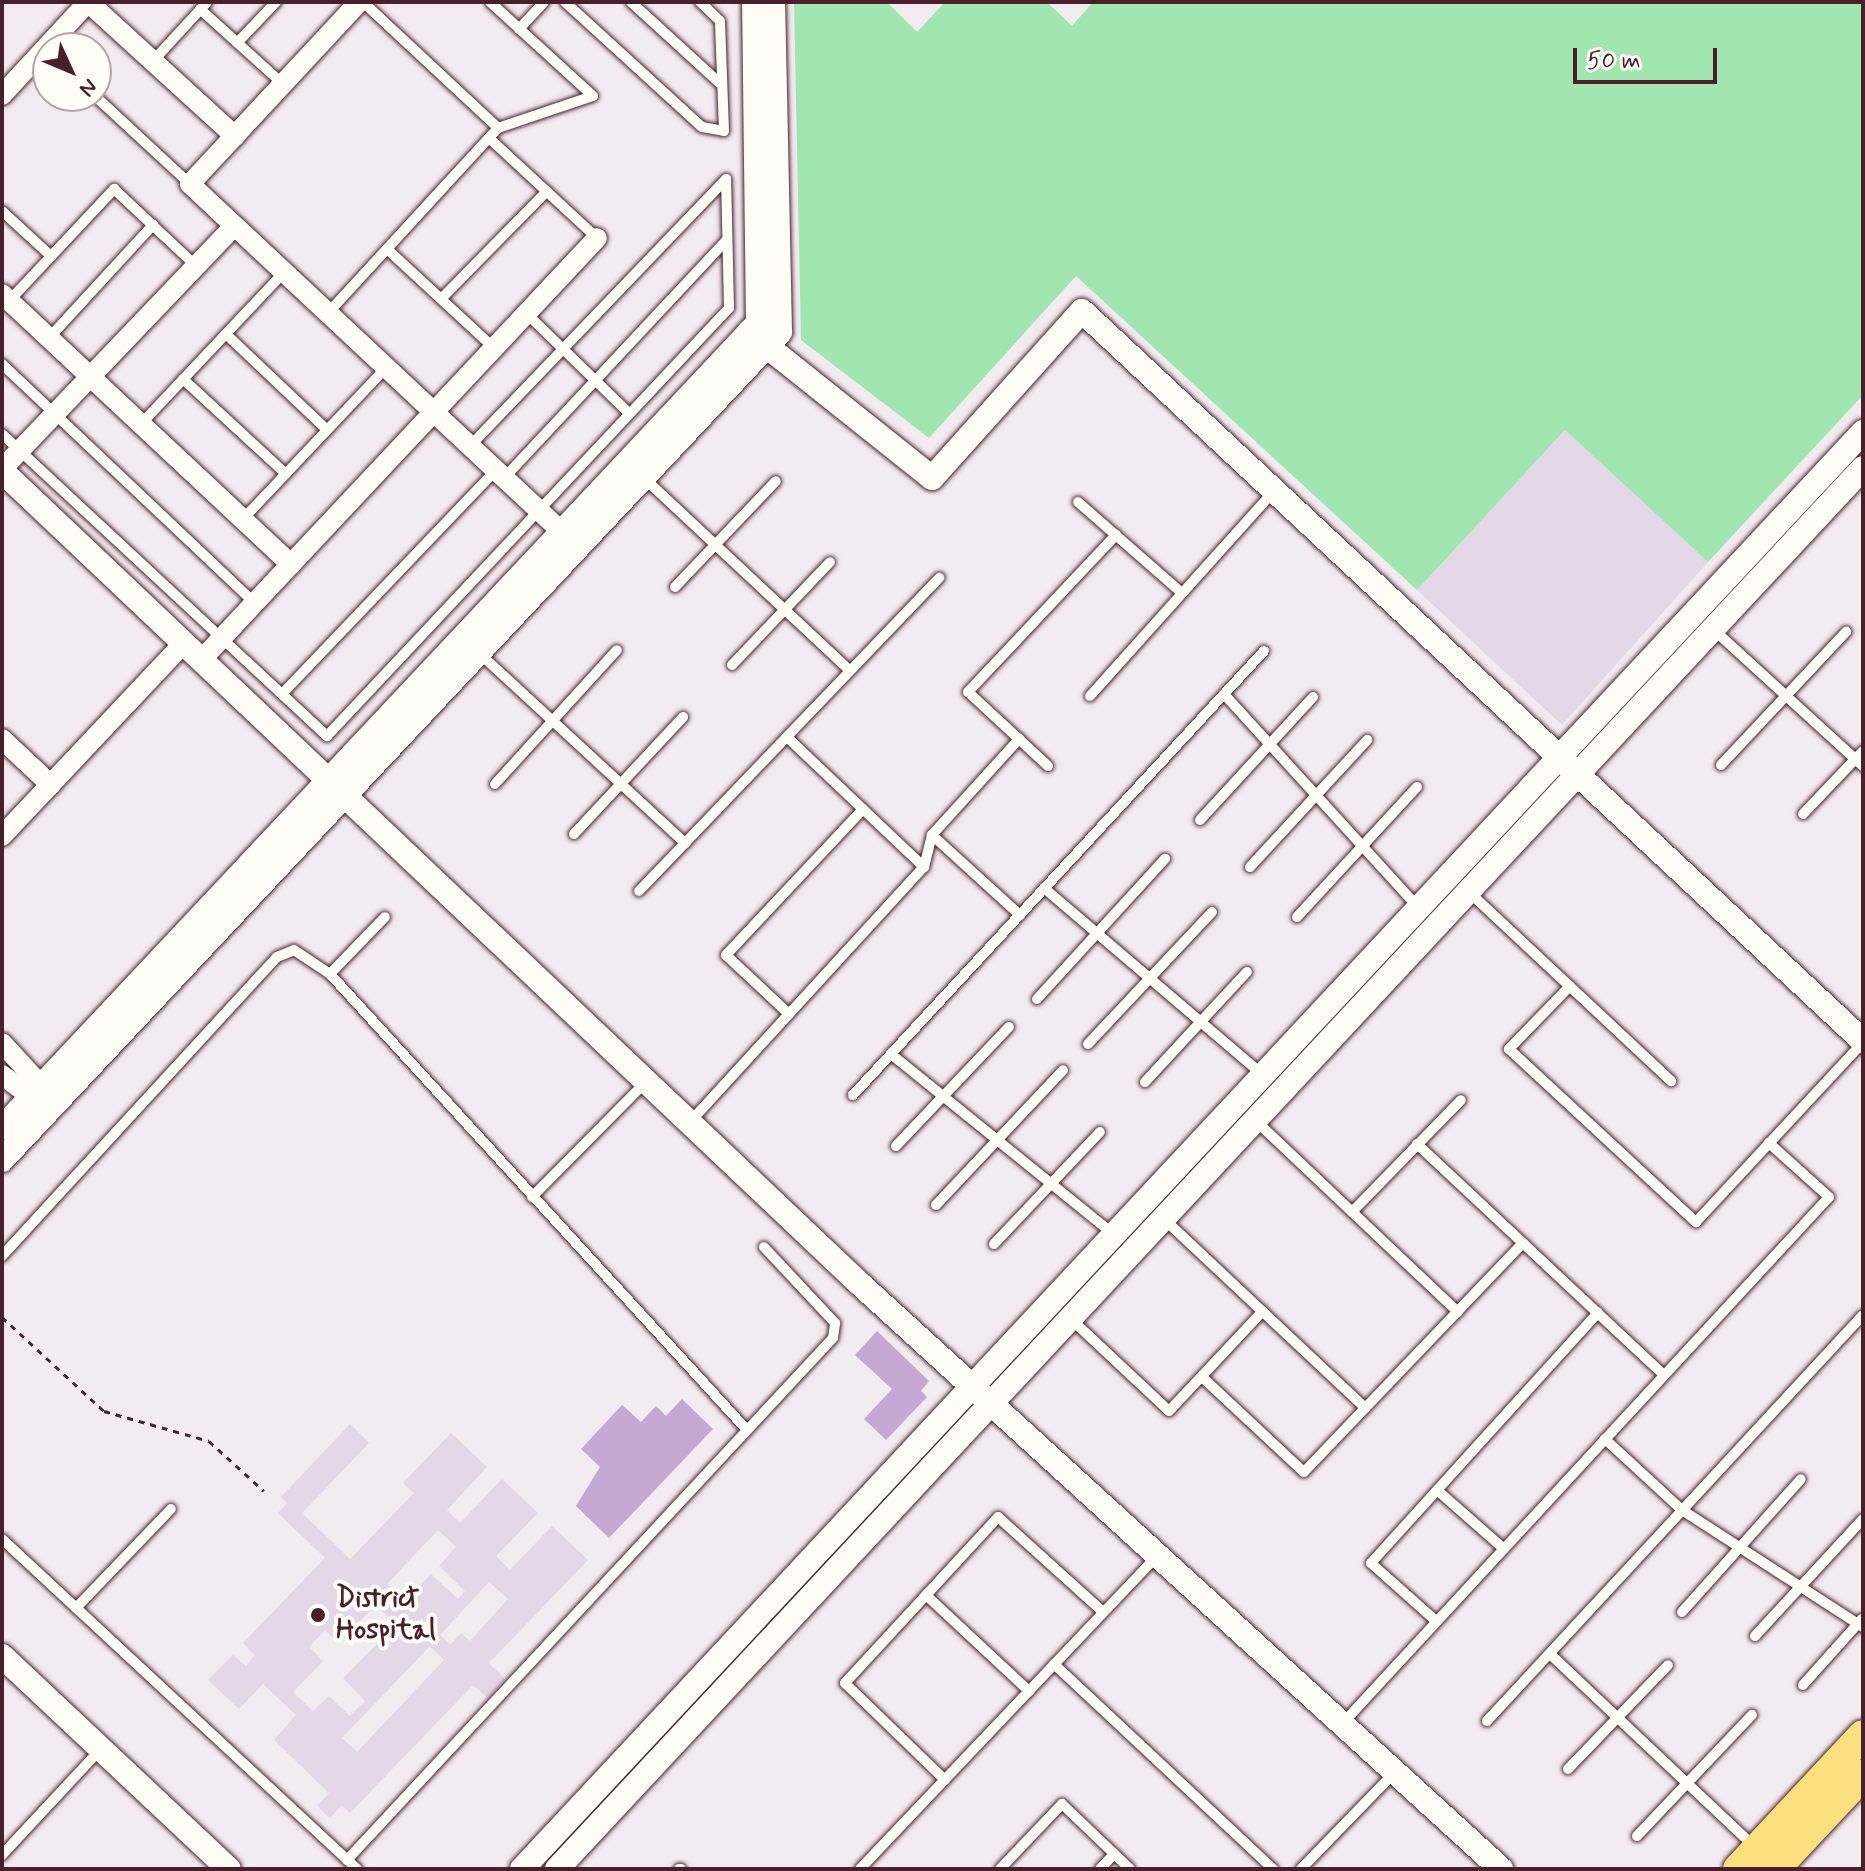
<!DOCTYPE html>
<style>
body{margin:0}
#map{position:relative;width:1865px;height:1871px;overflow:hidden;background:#f2ebf0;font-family:Mynerve,sans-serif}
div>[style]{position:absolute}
.built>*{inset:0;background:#e4d7e8}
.green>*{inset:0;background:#a1e5b1}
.building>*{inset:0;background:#c5a8d4}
.path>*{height:3px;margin-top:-1.5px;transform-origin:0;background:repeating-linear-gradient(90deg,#4a1f2b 0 6px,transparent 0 12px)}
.roads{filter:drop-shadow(0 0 2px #4a1f2b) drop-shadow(0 0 2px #4a1f2b)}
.service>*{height:10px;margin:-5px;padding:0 5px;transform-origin:5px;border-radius:5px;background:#fdfcf7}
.minor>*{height:20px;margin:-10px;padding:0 10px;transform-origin:10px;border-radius:10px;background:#fdfcf7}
.tertiary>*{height:24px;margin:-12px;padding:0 12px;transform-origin:12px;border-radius:12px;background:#fdfcf7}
.primary>*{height:30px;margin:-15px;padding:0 15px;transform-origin:15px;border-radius:15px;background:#fce080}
.dots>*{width:22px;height:22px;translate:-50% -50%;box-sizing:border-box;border:4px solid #fdfcf7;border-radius:50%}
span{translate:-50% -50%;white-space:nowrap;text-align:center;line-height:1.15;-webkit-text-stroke:8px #fdfcf7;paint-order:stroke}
.poi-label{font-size:28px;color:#4a1f2b;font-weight:700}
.left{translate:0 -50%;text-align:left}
.frame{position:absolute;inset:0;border:4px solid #4a1f2b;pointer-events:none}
.north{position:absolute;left:32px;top:32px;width:80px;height:80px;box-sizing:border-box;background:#fdfcf7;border:2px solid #b5a4a5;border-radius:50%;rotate:134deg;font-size:22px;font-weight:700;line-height:32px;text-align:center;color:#4a1f2b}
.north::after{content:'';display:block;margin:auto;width:28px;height:36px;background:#4a1f2b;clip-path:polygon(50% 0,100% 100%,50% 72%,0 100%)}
.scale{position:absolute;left:1573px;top:48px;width:144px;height:36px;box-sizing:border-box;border:4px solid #4a1f2b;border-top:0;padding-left:10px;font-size:24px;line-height:28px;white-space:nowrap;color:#4a1f2b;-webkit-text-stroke:6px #fdfcf7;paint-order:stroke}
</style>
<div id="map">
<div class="built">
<div style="clip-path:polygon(1565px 430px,1708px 562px,1562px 725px,1417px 590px)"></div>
<div style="clip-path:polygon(evenodd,350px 1424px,369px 1443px,302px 1513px,350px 1559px,414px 1493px,403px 1483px,451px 1433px,487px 1467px,447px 1510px,460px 1523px,502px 1479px,538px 1513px,496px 1556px,510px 1570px,552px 1526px,588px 1560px,489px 1663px,505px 1679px,488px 1698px,473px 1685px,350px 1813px,342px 1805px,330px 1818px,317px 1806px,329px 1793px,274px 1740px,296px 1715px,263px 1684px,239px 1709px,208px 1680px,233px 1655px,246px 1666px,255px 1655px,243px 1643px,325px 1558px,278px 1513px,287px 1503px,281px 1497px,350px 1424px,438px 1530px,456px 1547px,439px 1566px,465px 1591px,458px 1599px,431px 1574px,405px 1601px,387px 1584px,438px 1530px,350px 1424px,489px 1582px,508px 1599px,470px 1641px,461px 1633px,450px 1645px,440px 1635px,489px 1582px,350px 1424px,376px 1605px,396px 1625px,343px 1678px,365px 1701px,350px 1716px,329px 1696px,313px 1711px,293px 1692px,323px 1661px,309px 1647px,325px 1630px,338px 1643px,376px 1605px,350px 1424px,430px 1646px,444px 1660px,357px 1752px,342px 1738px,430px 1646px)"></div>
</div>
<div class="green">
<div style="clip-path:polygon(794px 2px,887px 2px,917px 32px,945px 2px,1047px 2px,1072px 26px,1093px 2px,1863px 2px,1863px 395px,1708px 562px,1565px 430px,1417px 590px,1076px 276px,929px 438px,801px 340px)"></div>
</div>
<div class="building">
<div style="clip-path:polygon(877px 1331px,929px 1381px,921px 1391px,927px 1397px,886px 1440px,864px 1419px,892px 1389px,855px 1355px)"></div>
<div style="clip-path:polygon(682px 1399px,713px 1429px,609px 1538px,576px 1506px,600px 1467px,581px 1449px,622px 1405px,641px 1422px,656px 1406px,666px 1416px)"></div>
</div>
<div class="path">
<div style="left:2px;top:1317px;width:139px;rotate:42.7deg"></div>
<div style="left:104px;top:1411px;width:109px;rotate:15.9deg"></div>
<div style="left:209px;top:1441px;width:74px;rotate:42.3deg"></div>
</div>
<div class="roads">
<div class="service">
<div style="left:363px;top:2px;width:185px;rotate:43deg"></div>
<div style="left:565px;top:2px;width:185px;rotate:42.4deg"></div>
<div style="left:702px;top:127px;width:22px;rotate:10deg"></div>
<div style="left:724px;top:131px;width:110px;rotate:-92.1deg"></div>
<div style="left:720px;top:21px;width:28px;rotate:-136deg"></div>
<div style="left:631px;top:2px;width:123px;rotate:42.4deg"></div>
<div style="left:200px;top:9px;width:112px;rotate:42.1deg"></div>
<div style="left:519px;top:29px;width:37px;rotate:-47deg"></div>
<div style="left:237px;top:43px;width:57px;rotate:-46.4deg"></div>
<div style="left:153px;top:61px;width:80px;rotate:-47.5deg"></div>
<div style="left:95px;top:96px;width:129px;rotate:42.8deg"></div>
<div style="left:489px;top:138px;width:147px;rotate:42.8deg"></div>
<div style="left:2px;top:211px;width:67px;rotate:42.6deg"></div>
<div style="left:387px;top:249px;width:146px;rotate:42.8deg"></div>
<div style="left:441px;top:299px;width:151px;rotate:-45.5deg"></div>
<div style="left:9px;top:301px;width:154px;rotate:-46.8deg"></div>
<div style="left:114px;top:189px;width:112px;rotate:43.2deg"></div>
<div style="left:328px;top:313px;width:251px;rotate:-47.4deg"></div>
<div style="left:498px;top:128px;width:100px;rotate:-18.6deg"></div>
<div style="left:593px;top:96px;width:139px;rotate:-137.6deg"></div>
<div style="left:526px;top:313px;width:144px;rotate:44.2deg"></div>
<div style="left:226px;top:334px;width:139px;rotate:43.5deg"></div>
<div style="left:49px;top:338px;width:154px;rotate:-47.4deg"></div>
<div style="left:2px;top:364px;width:348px;rotate:43.4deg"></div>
<div style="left:183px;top:379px;width:140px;rotate:42.7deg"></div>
<div style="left:141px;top:424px;width:209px;rotate:-46.7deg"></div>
<div style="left:2px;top:434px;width:444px;rotate:42.9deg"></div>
<div style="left:327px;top:736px;width:587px;rotate:-46.79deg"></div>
<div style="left:729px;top:308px;width:129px;rotate:-91.3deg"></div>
<div style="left:470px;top:446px;width:370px;rotate:-46.2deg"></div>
<div style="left:504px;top:478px;width:325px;rotate:-46.9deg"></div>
<div style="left:644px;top:478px;width:282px;rotate:43.1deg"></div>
<div style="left:1078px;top:502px;width:138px;rotate:41.2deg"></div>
<div style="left:243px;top:519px;width:208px;rotate:-46.6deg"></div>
<div style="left:675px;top:587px;width:146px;rotate:-46.4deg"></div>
<div style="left:1714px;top:630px;width:202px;rotate:42.4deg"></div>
<div style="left:478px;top:652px;width:282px;rotate:42.7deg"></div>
<div style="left:732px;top:665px;width:142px;rotate:-46.4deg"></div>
<div style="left:282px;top:694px;width:310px;rotate:-46.3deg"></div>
<div style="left:1224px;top:694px;width:288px;rotate:47.7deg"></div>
<div style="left:1090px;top:696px;width:274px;rotate:-48.1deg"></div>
<div style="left:787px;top:737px;width:189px;rotate:43.5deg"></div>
<div style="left:1721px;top:765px;width:183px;rotate:-46.8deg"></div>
<div style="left:1048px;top:766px;width:109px;rotate:-137.2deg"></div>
<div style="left:968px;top:692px;width:216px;rotate:-46.7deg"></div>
<div style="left:495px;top:784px;width:181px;rotate:-47.7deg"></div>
<div style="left:1803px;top:814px;width:87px;rotate:-46.4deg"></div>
<div style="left:1200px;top:820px;width:167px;rotate:-47.4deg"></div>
<div style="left:574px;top:834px;width:160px;rotate:-47deg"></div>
<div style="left:932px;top:835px;width:119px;rotate:42.3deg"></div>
<div style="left:1250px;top:867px;width:173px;rotate:-47.3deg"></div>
<div style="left:1044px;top:888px;width:287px;rotate:40.5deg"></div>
<div style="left:639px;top:891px;width:434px;rotate:-46.2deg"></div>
<div style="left:1469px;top:892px;width:277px;rotate:43.1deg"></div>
<div style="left:1297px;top:917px;width:177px;rotate:-47.3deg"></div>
<div style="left:330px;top:974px;width:79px;rotate:-46deg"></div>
<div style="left:1570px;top:986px;width:88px;rotate:134.1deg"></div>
<div style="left:1509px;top:1049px;width:255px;rotate:42.8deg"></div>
<div style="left:1696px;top:1222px;width:246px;rotate:-47.1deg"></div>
<div style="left:1037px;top:999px;width:190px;rotate:-47.6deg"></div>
<div style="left:789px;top:1014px;width:86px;rotate:-136.9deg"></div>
<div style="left:726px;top:955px;width:200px;rotate:-46.8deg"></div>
<div style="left:1088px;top:1044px;width:181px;rotate:-46.8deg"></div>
<div style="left:891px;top:1054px;width:286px;rotate:39deg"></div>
<div style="left:1145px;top:1082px;width:150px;rotate:-47.2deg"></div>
<div style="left:853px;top:1095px;width:605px;rotate:-47.21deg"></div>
<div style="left:1256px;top:1121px;width:278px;rotate:43.4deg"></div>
<div style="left:690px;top:1122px;width:346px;rotate:-47.5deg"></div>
<div style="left:924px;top:867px;width:33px;rotate:-76deg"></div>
<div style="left:932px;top:835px;width:130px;rotate:-47.8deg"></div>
<div style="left:1417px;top:1144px;width:338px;rotate:43.1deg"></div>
<div style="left:896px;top:1146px;width:164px;rotate:-46.5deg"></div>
<div style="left:532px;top:1197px;width:162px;rotate:-45.3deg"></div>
<div style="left:936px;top:1205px;width:185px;rotate:-46.7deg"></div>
<div style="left:1352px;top:1212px;width:156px;rotate:-45.8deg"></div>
<div style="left:1164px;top:1219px;width:276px;rotate:43.2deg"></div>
<div style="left:994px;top:1244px;width:154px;rotate:-46.6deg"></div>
<div style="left:2px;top:1256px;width:406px;rotate:-47.4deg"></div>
<div style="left:277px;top:957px;width:18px;rotate:-22deg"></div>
<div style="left:294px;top:950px;width:43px;rotate:33.7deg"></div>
<div style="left:330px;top:974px;width:617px;rotate:47.56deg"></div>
<div style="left:1071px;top:1319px;width:134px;rotate:43.2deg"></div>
<div style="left:1169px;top:1411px;width:137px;rotate:-46.8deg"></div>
<div style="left:1202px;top:1377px;width:139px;rotate:43deg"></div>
<div style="left:1304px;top:1472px;width:317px;rotate:-46.3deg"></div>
<div style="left:1605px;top:1439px;width:105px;rotate:42.7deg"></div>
<div style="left:1682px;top:1510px;width:216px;rotate:32.9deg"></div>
<div style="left:1437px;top:1490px;width:89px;rotate:41.4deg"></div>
<div style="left:2px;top:1539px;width:485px;rotate:42.9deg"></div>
<div style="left:926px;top:1595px;width:141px;rotate:43deg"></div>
<div style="left:76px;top:1608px;width:137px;rotate:-46.2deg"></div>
<div style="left:1682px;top:1612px;width:178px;rotate:-48.2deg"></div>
<div style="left:1436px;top:1621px;width:87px;rotate:-138.3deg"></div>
<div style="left:1371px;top:1563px;width:338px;rotate:-47.8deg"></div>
<div style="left:1755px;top:1636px;width:159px;rotate:-47.3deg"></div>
<div style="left:1550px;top:1654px;width:283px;rotate:43.3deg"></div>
<div style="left:1054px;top:1664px;width:300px;rotate:43.1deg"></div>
<div style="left:1803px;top:1685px;width:89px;rotate:-48.2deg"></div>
<div style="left:1487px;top:1721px;width:553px;rotate:-47.2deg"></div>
<div style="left:1343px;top:1723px;width:716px;rotate:-47.26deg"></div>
<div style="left:1829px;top:1197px;width:81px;rotate:-138deg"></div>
<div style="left:1568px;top:1769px;width:144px;rotate:-46.1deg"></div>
<div style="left:945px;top:1780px;width:139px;rotate:-135.9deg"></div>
<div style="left:845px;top:1683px;width:226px;rotate:-47.3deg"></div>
<div style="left:998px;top:1517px;width:142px;rotate:42.1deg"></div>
<div style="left:1637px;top:1836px;width:167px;rotate:-46.5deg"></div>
<div style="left:2px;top:1855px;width:145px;rotate:-47deg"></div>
<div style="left:347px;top:1860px;width:713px;rotate:-47.05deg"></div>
<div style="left:833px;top:1338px;width:15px;rotate:-82deg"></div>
<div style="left:835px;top:1323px;width:104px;rotate:-133.1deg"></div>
<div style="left:679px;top:1869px;width:2px"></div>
<div style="left:860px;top:1869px;width:431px;rotate:-46.5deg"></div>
<div style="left:1000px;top:1869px;width:90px;rotate:-46.4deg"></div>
<div style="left:1062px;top:1804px;width:94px;rotate:43.7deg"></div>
<div style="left:1100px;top:1869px;width:21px;rotate:-47deg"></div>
<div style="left:1301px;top:1869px;width:134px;rotate:-45.9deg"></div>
</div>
<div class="minor">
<div style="left:88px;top:2px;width:199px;rotate:42.4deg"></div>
<div style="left:359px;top:2px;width:248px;rotate:132.9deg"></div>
<div style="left:190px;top:184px;width:509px;rotate:43.09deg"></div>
<div style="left:2px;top:95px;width:127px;rotate:-47.2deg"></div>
<div style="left:2px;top:294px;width:396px;rotate:43.1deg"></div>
<div style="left:2px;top:469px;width:336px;rotate:-46.3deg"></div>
<div style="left:202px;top:659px;width:577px;rotate:-46.82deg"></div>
<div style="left:2px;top:739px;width:67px;rotate:43.2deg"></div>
<div style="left:2px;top:836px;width:265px;rotate:-46.7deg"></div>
<div style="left:2px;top:1043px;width:69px;rotate:47.3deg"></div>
<div style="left:2px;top:1075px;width:47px;rotate:36.4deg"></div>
</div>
<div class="tertiary">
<div style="left:749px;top:332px;width:234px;rotate:38.6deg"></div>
<div style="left:932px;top:478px;width:224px;rotate:-48.1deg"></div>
<div style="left:1082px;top:311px;width:1069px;rotate:43.07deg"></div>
<div style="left:2px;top:471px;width:1182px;rotate:43.46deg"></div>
<div style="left:860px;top:1284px;width:868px;rotate:42.38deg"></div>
<div style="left:2px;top:1128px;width:1104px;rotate:-46.8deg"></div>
<div style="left:758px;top:323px;width:321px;rotate:-90.7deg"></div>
<div style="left:2px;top:1160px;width:1136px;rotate:-46.78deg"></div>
<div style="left:780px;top:332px;width:330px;rotate:-91.2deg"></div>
<div style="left:2px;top:1656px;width:311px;rotate:43.2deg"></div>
<div style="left:522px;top:1869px;width:1966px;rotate:-46.98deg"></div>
<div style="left:557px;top:1869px;width:1915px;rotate:-47.01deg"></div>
</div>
<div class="primary">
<div style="left:1738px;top:1869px;width:183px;rotate:-47deg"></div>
<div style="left:1775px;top:1869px;width:129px;rotate:-46.9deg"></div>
</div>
</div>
<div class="dots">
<div style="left:318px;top:1615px;background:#4a1f2b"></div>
</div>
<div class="poi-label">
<span class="left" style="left:336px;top:1615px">District<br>Hospital</span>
</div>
<div class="frame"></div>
<div class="north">N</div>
<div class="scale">50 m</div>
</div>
